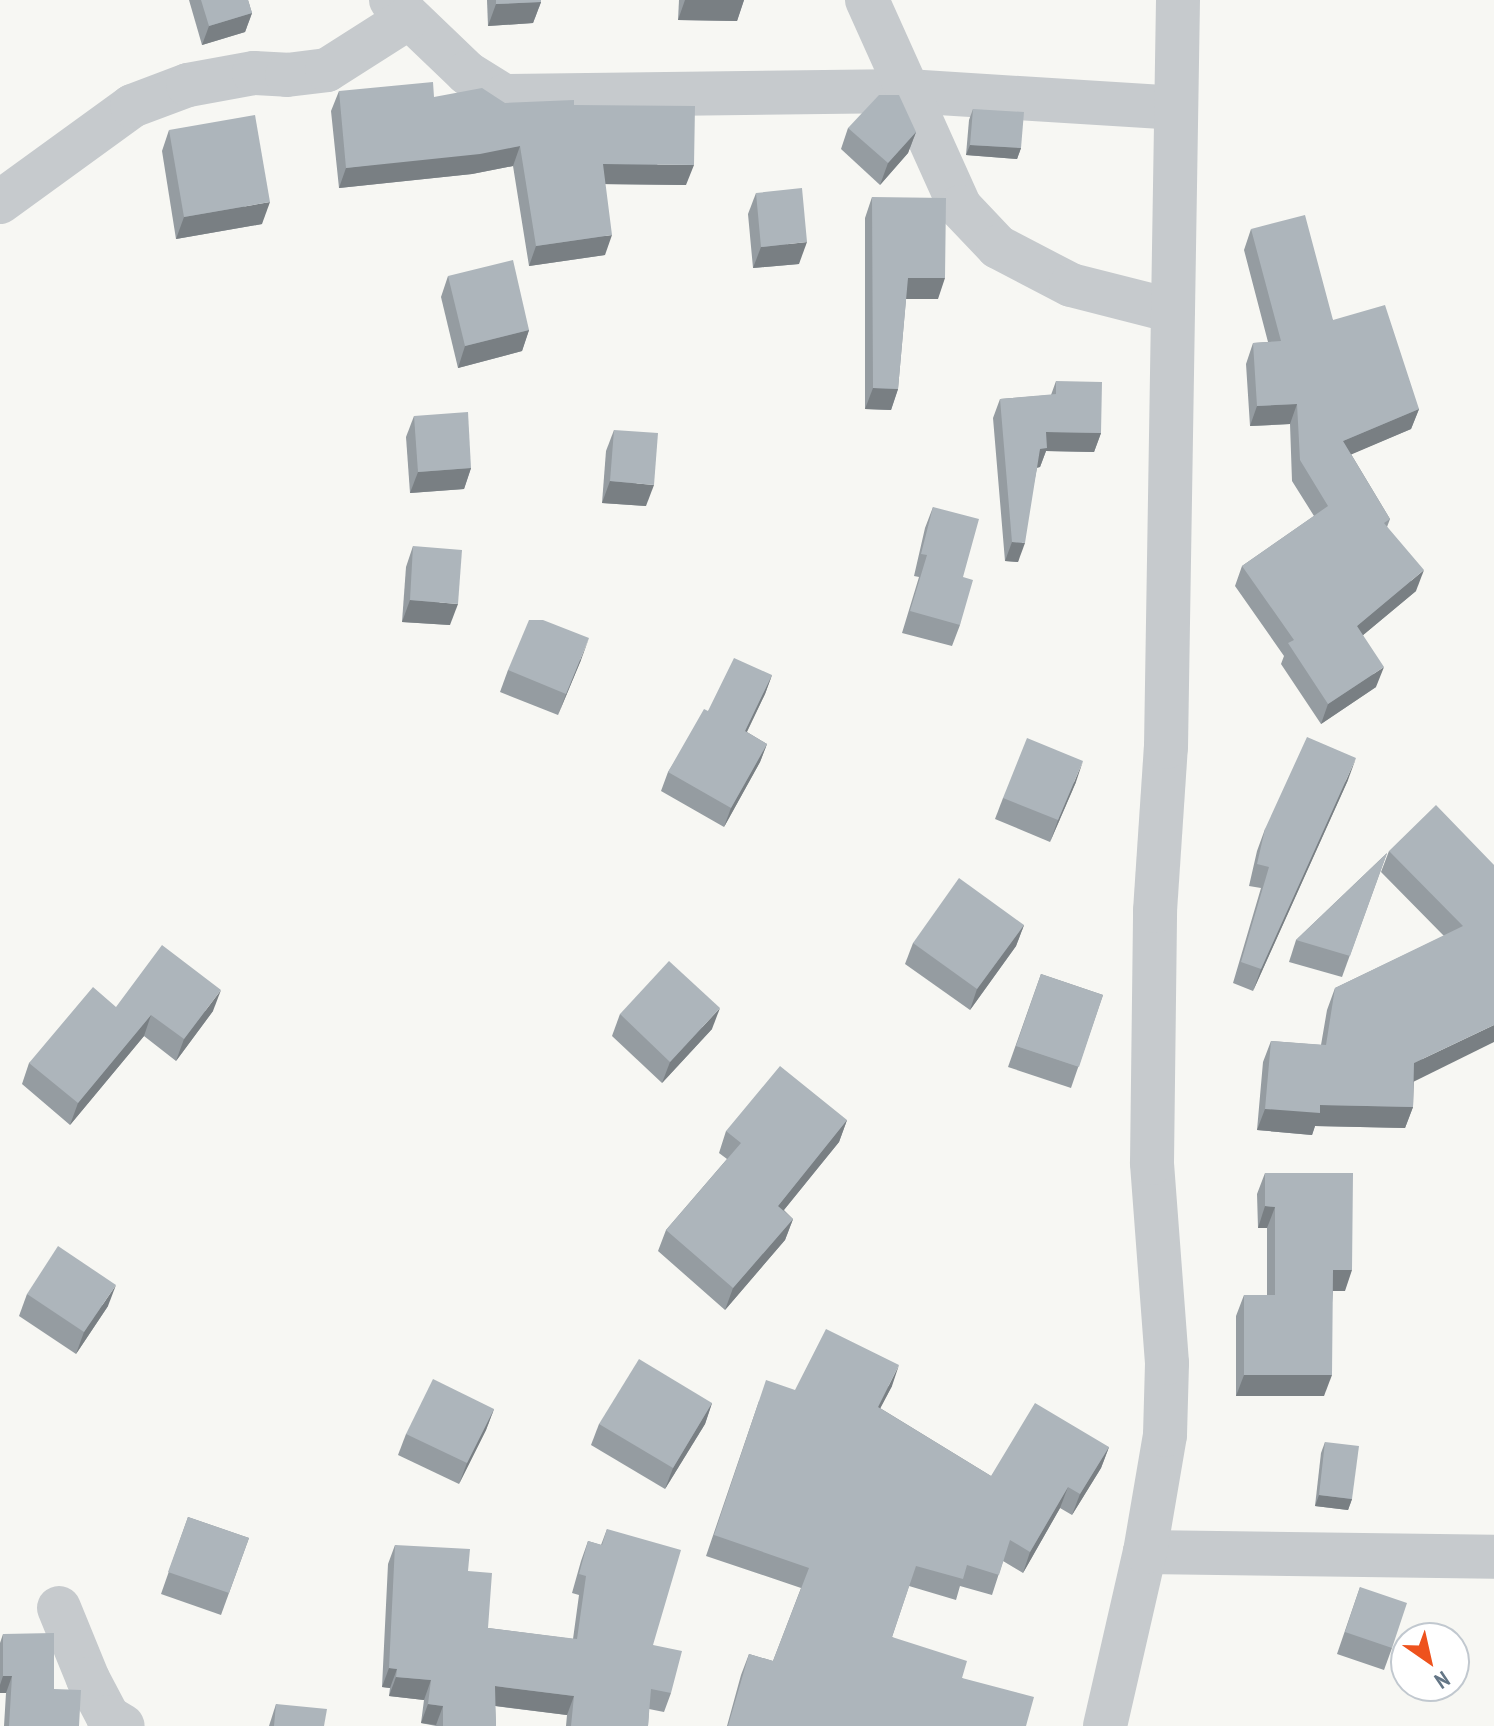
<!DOCTYPE html>
<style>
body{margin:0}
#map{position:relative;width:1494px;height:1726px;overflow:hidden;background:#f7f7f3;font-family:"PT Sans Narrow",sans-serif}
div>[style]{position:absolute}
.minor>*{height:44px;margin:-22px;padding:0 22px;transform-origin:22px;border-radius:22px;background:#c6cacd}
.wall>*{inset:0;background:#959ca1}
.shaded-wall>*{inset:0;background:#797f83}
.building>*{inset:0;background:#adb5bb}
span{translate:-50% -50%;white-space:nowrap;text-align:center;line-height:1.15;-webkit-text-stroke:8px #fff;paint-order:stroke}
.north{position:absolute;left:1390px;top:1622px;width:80px;height:80px;box-sizing:border-box;background:#fff;border:2px solid #c1c8cf;border-radius:50%;rotate:146deg;font-size:22px;font-weight:700;line-height:32px;text-align:center;color:#647686}
.north::after{content:'';display:block;margin:auto;width:28px;height:36px;background:#ee521d;clip-path:polygon(50% 0,100% 100%,50% 72%,0 100%)}
</style>
<div id="map">
<div class="minor">
<div style="left:391px;top:0;width:105px;rotate:43.8deg"></div>
<div style="left:467px;top:73px;width:44px;rotate:31.9deg"></div>
<div style="left:504px;top:96px;width:403px;rotate:-0.7deg"></div>
<div style="left:907px;top:91px;width:268px;rotate:3.6deg"></div>
<div style="left:867px;top:0;width:227px;rotate:65.8deg"></div>
<div style="left:960px;top:207px;width:55px;rotate:46.5deg"></div>
<div style="left:998px;top:247px;width:82px;rotate:27.5deg"></div>
<div style="left:1071px;top:285px;width:105px;rotate:14.3deg"></div>
<div style="left:0;top:202px;width:163px;rotate:-36deg"></div>
<div style="left:132px;top:106px;width:60px;rotate:-20.6deg"></div>
<div style="left:188px;top:85px;width:67px;rotate:-10.3deg"></div>
<div style="left:254px;top:73px;width:33px;rotate:3deg"></div>
<div style="left:287px;top:75px;width:40px;rotate:-7.1deg"></div>
<div style="left:327px;top:70px;width:95px;rotate:-32.5deg"></div>
<div style="left:1145px;top:1552px;width:349px;rotate:0.8deg"></div>
<div style="left:59px;top:1608px;width:77px;rotate:67.8deg"></div>
<div style="left:88px;top:1679px;width:43px;rotate:62.2deg"></div>
<div style="left:108px;top:1717px;width:17px;rotate:31deg"></div>
<div style="left:1105px;top:1726px;width:179px;rotate:-77.1deg"></div>
<div style="left:1145px;top:1552px;width:119px;rotate:-80.3deg"></div>
<div style="left:1165px;top:1435px;width:72px;rotate:-88.4deg"></div>
<div style="left:1167px;top:1363px;width:201px;rotate:-94.3deg"></div>
<div style="left:1152px;top:1163px;width:252px;rotate:-89.3deg"></div>
<div style="left:1155px;top:911px;width:164px;rotate:-86.2deg"></div>
<div style="left:1166px;top:747px;width:747px;rotate:-89.08deg"></div>
</div>
<div class="wall">
<div style="clip-path:polygon(189px 0,248px 0,252px 13px,245px 32px,202px 45px)"></div>
<div style="clip-path:polygon(487px 0,541px 0,541px 2px,533px 23px,488px 26px)"></div>
<div style="clip-path:polygon(679px 0,744px 0,737px 21px,678px 20px)"></div>
<div style="clip-path:polygon(339px 91px,505px 103px,574px 105px,686px 185px,605px 184px,605px 255px,529px 266px,513px 166px,472px 174px,339px 188px,331px 111px)"></div>
<div style="clip-path:polygon(973px 109px,1021px 148px,1017px 159px,966px 155px,969px 120px)"></div>
<div style="clip-path:polygon(848px 128px,916px 132px,908px 153px,880px 185px,841px 149px)"></div>
<div style="clip-path:polygon(169px 130px,262px 224px,176px 239px,162px 151px)"></div>
<div style="clip-path:polygon(756px 193px,799px 264px,753px 268px,748px 214px)"></div>
<div style="clip-path:polygon(872px 197px,938px 299px,906px 299px,898px 389px,891px 410px,865px 409px,865px 218px)"></div>
<div style="clip-path:polygon(1251px 229px,1333px 320px,1419px 409px,1411px 429px,1351px 454px,1390px 519px,1387px 527px,1416px 591px,1363px 635px,1376px 687px,1321px 724px,1281px 664px,1284px 656px,1235px 586px,1242px 566px,1314px 516px,1292px 481px,1290px 424px,1250px 426px,1246px 364px,1253px 343px,1268px 342px,1244px 250px)"></div>
<div style="clip-path:polygon(448px 276px,529px 330px,522px 351px,458px 368px,441px 297px)"></div>
<div style="clip-path:polygon(1056px 381px,1101px 433px,1094px 452px,1046px 451px,1040px 467px,1037px 468px,1018px 562px,1005px 561px,993px 418px,1000px 399px,1051px 395px)"></div>
<div style="clip-path:polygon(414px 416px,471px 468px,464px 489px,410px 493px,406px 437px)"></div>
<div style="clip-path:polygon(614px 430px,646px 506px,602px 503px,606px 451px)"></div>
<div style="clip-path:polygon(933px 507px,963px 577px,960px 625px,952px 646px,902px 633px,919px 577px,914px 576px,925px 528px)"></div>
<div style="clip-path:polygon(413px 546px,450px 625px,402px 622px,406px 567px)"></div>
<div style="clip-path:polygon(581px 660px,558px 715px,500px 692px,508px 670px)"></div>
<div style="clip-path:polygon(772px 675px,765px 694px,747px 732px,767px 744px,760px 762px,724px 827px,661px 791px,668px 772px,708px 711px)"></div>
<div style="clip-path:polygon(1348px 780px,1253px 991px,1233px 983px,1261px 888px,1249px 886px,1257px 851px,1265px 829px)"></div>
<div style="clip-path:polygon(1076px 782px,1050px 842px,995px 819px,1003px 798px)"></div>
<div style="clip-path:polygon(1389px 851px,1494px 865px,1414px 1081px,1413px 1107px,1405px 1128px,1315px 1126px,1312px 1135px,1257px 1130px,1263px 1062px,1271px 1041px,1321px 1045px,1327px 1010px,1335px 988px,1444px 936px,1381px 872px)"></div>
<div style="clip-path:polygon(1387px 853px,1342px 977px,1289px 962px,1296px 940px)"></div>
<div style="clip-path:polygon(1024px 925px,1016px 946px,970px 1010px,905px 964px,913px 943px)"></div>
<div style="clip-path:polygon(1041px 974px,1103px 995px,1071px 1088px,1008px 1067px)"></div>
<div style="clip-path:polygon(116px 1007px,213px 1011px,176px 1061px,144px 1036px,70px 1125px,22px 1084px,29px 1063px)"></div>
<div style="clip-path:polygon(620px 1014px,712px 1029px,662px 1083px,612px 1036px)"></div>
<div style="clip-path:polygon(847px 1120px,839px 1142px,784px 1210px,793px 1219px,785px 1240px,725px 1310px,658px 1251px,666px 1230px,727px 1159px,719px 1153px,726px 1131px)"></div>
<div style="clip-path:polygon(1265px 1173px,1345px 1291px,1333px 1291px,1324px 1396px,1236px 1396px,1236px 1316px,1244px 1295px,1267px 1295px,1267px 1228px,1258px 1228px,1257px 1194px)"></div>
<div style="clip-path:polygon(27px 1294px,108px 1306px,76px 1354px,19px 1316px)"></div>
<div style="clip-path:polygon(892px 1386px,880px 1408px,991px 1476px,1109px 1447px,1101px 1468px,1072px 1515px,1060px 1508px,1023px 1573px,1003px 1561px,992px 1595px,960px 1586px,956px 1600px,909px 1586px,892px 1637px,962px 1678px,1026px 1726px,727px 1726px,741px 1675px,749px 1654px,773px 1661px,801px 1588px,706px 1556px,759px 1401px,795px 1390px)"></div>
<div style="clip-path:polygon(712px 1403px,705px 1424px,665px 1489px,591px 1445px,599px 1424px)"></div>
<div style="clip-path:polygon(494px 1409px,486px 1430px,459px 1484px,398px 1455px,406px 1434px)"></div>
<div style="clip-path:polygon(1325px 1442px,1352px 1499px,1348px 1510px,1315px 1506px,1321px 1453px)"></div>
<div style="clip-path:polygon(188px 1517px,249px 1538px,221px 1615px,161px 1594px)"></div>
<div style="clip-path:polygon(607px 1529px,653px 1645px,671px 1693px,664px 1712px,649px 1709px,648px 1726px,566px 1726px,567px 1715px,495px 1706px,496px 1726px,436px 1726px,421px 1723px,424px 1700px,389px 1696px,390px 1688px,382px 1687px,388px 1564px,395px 1545px,468px 1571px,488px 1628px,573px 1639px,579px 1595px,572px 1593px,581px 1561px,588px 1541px,601px 1545px)"></div>
<div style="clip-path:polygon(1360px 1587px,1392px 1648px,1384px 1670px,1337px 1654px)"></div>
<div style="clip-path:polygon(3px 1634px,54px 1689px,79px 1726px,4px 1726px,6px 1693px,0 1693px,0 1643px)"></div>
<div style="clip-path:polygon(276px 1704px,324px 1726px,269px 1726px)"></div>
</div>
<div class="shaded-wall">
<div style="clip-path:polygon(685px 0,744px 0,737px 21px,678px 20px)"></div>
<div style="clip-path:polygon(541px 2px,533px 23px,488px 26px,496px 4px)"></div>
<div style="clip-path:polygon(252px 13px,245px 32px,202px 45px,209px 26px)"></div>
<div style="clip-path:polygon(916px 132px,908px 153px,880px 185px,888px 163px)"></div>
<div style="clip-path:polygon(970px 145px,1021px 148px,1017px 159px,966px 155px)"></div>
<div style="clip-path:polygon(520px 146px,513px 166px,472px 174px,339px 188px,346px 168px)"></div>
<div style="clip-path:polygon(603px 164px,694px 165px,686px 185px,595px 184px)"></div>
<div style="clip-path:polygon(270px 202px,262px 224px,176px 239px,184px 217px)"></div>
<div style="clip-path:polygon(612px 235px,605px 255px,529px 266px,536px 246px)"></div>
<div style="clip-path:polygon(807px 242px,799px 264px,753px 268px,761px 247px)"></div>
<div style="clip-path:polygon(908px 278px,945px 278px,938px 299px,900px 299px)"></div>
<div style="clip-path:polygon(529px 330px,522px 351px,458px 368px,465px 346px)"></div>
<div style="clip-path:polygon(873px 388px,898px 389px,891px 410px,865px 409px)"></div>
<div style="clip-path:polygon(1297px 404px,1290px 424px,1250px 426px,1257px 406px)"></div>
<div style="clip-path:polygon(1419px 409px,1411px 429px,1336px 461px,1343px 441px)"></div>
<div style="clip-path:polygon(1046px 432px,1101px 433px,1094px 452px,1046px 451px,1040px 467px,1033px 468px)"></div>
<div style="clip-path:polygon(471px 468px,464px 489px,410px 493px,418px 472px)"></div>
<div style="clip-path:polygon(610px 481px,654px 485px,646px 506px,602px 503px)"></div>
<div style="clip-path:polygon(1012px 542px,1025px 543px,1018px 562px,1005px 561px)"></div>
<div style="clip-path:polygon(1424px 570px,1416px 591px,1350px 646px,1357px 626px)"></div>
<div style="clip-path:polygon(410px 600px,458px 604px,450px 625px,402px 622px)"></div>
<div style="clip-path:polygon(589px 638px,581px 660px,558px 715px,566px 694px)"></div>
<div style="clip-path:polygon(1384px 667px,1376px 687px,1321px 724px,1328px 704px)"></div>
<div style="clip-path:polygon(772px 675px,765px 694px,738px 750px,745px 731px)"></div>
<div style="clip-path:polygon(767px 744px,760px 762px,724px 827px,731px 808px)"></div>
<div style="clip-path:polygon(1356px 758px,1348px 780px,1253px 991px,1261px 969px)"></div>
<div style="clip-path:polygon(1083px 761px,1076px 782px,1050px 842px,1058px 820px)"></div>
<div style="clip-path:polygon(1024px 925px,1016px 946px,970px 1010px,977px 989px)"></div>
<div style="clip-path:polygon(221px 990px,213px 1011px,176px 1061px,184px 1039px)"></div>
<div style="clip-path:polygon(720px 1008px,712px 1029px,662px 1083px,670px 1062px)"></div>
<div style="clip-path:polygon(151px 1015px,144px 1036px,70px 1125px,78px 1103px)"></div>
<div style="clip-path:polygon(1494px 1025px,1494px 1042px,1407px 1085px,1414px 1063px)"></div>
<div style="clip-path:polygon(1320px 1105px,1413px 1107px,1405px 1128px,1315px 1126px,1312px 1135px,1257px 1130px,1265px 1109px)"></div>
<div style="clip-path:polygon(847px 1120px,839px 1142px,770px 1227px,778px 1206px)"></div>
<div style="clip-path:polygon(1265px 1206px,1275px 1207px,1267px 1228px,1258px 1228px)"></div>
<div style="clip-path:polygon(793px 1219px,785px 1240px,725px 1310px,733px 1288px)"></div>
<div style="clip-path:polygon(1333px 1270px,1352px 1270px,1345px 1291px,1325px 1291px)"></div>
<div style="clip-path:polygon(116px 1285px,108px 1306px,76px 1354px,84px 1332px)"></div>
<div style="clip-path:polygon(899px 1365px,892px 1386px,870px 1428px,878px 1407px)"></div>
<div style="clip-path:polygon(1244px 1375px,1332px 1375px,1324px 1396px,1236px 1396px)"></div>
<div style="clip-path:polygon(712px 1403px,705px 1424px,665px 1489px,673px 1468px)"></div>
<div style="clip-path:polygon(494px 1409px,486px 1430px,459px 1484px,467px 1463px)"></div>
<div style="clip-path:polygon(1109px 1447px,1101px 1468px,1072px 1515px,1080px 1494px)"></div>
<div style="clip-path:polygon(1068px 1487px,1060px 1508px,1023px 1573px,1030px 1552px)"></div>
<div style="clip-path:polygon(1319px 1495px,1352px 1499px,1348px 1510px,1315px 1506px)"></div>
<div style="clip-path:polygon(389px 1668px,397px 1669px,390px 1688px,382px 1687px)"></div>
<div style="clip-path:polygon(3px 1676px,12px 1676px,6px 1693px,0 1693px,0 1685px)"></div>
<div style="clip-path:polygon(396px 1677px,431px 1680px,424px 1700px,389px 1696px)"></div>
<div style="clip-path:polygon(495px 1686px,574px 1696px,567px 1715px,488px 1705px)"></div>
<div style="clip-path:polygon(428px 1704px,443px 1706px,436px 1725px,421px 1723px)"></div>
</div>
<div class="building">
<div style="clip-path:polygon(201px 0,248px 0,252px 13px,209px 26px)"></div>
<div style="clip-path:polygon(496px 0,541px 0,541px 2px,496px 4px)"></div>
<div style="clip-path:polygon(433px 82px,434px 97px,482px 88px,505px 103px,574px 100px,574px 105px,695px 106px,694px 165px,603px 164px,612px 235px,536px 246px,520px 146px,480px 154px,346px 168px,339px 91px)"></div>
<div style="clip-path:polygon(879px 95px,899px 95px,916px 132px,888px 163px,848px 128px)"></div>
<div style="clip-path:polygon(973px 109px,1024px 112px,1021px 148px,970px 145px)"></div>
<div style="clip-path:polygon(255px 115px,270px 202px,184px 217px,169px 130px)"></div>
<div style="clip-path:polygon(802px 188px,807px 242px,761px 247px,756px 193px)"></div>
<div style="clip-path:polygon(872px 197px,946px 198px,945px 278px,908px 278px,898px 389px,873px 388px)"></div>
<div style="clip-path:polygon(1305px 215px,1333px 320px,1385px 305px,1419px 409px,1343px 441px,1390px 519px,1384px 523px,1424px 570px,1357px 626px,1384px 667px,1328px 704px,1288px 643px,1294px 640px,1242px 566px,1328px 506px,1300px 460px,1297px 404px,1257px 406px,1253px 343px,1281px 341px,1251px 229px)"></div>
<div style="clip-path:polygon(513px 260px,529px 330px,465px 346px,448px 276px)"></div>
<div style="clip-path:polygon(1056px 381px,1102px 382px,1101px 433px,1046px 432px,1047px 448px,1040px 449px,1025px 543px,1012px 542px,1000px 399px,1056px 394px)"></div>
<div style="clip-path:polygon(468px 412px,471px 468px,418px 472px,414px 416px)"></div>
<div style="clip-path:polygon(614px 430px,658px 433px,654px 485px,610px 481px)"></div>
<div style="clip-path:polygon(933px 507px,979px 519px,963px 577px,973px 580px,960px 625px,910px 611px,927px 555px,921px 554px)"></div>
<div style="clip-path:polygon(413px 546px,462px 550px,458px 604px,410px 600px)"></div>
<div style="clip-path:polygon(529px 620px,543px 620px,589px 638px,566px 694px,508px 670px)"></div>
<div style="clip-path:polygon(734px 658px,772px 675px,745px 731px,767px 744px,731px 808px,668px 772px,704px 709px,708px 711px)"></div>
<div style="clip-path:polygon(1307px 737px,1356px 758px,1261px 969px,1241px 962px,1269px 867px,1257px 864px,1265px 829px)"></div>
<div style="clip-path:polygon(1027px 738px,1083px 761px,1058px 820px,1003px 798px)"></div>
<div style="clip-path:polygon(1436px 805px,1494px 865px,1494px 1025px,1414px 1063px,1413px 1107px,1320px 1105px,1320px 1113px,1265px 1109px,1271px 1041px,1326px 1045px,1335px 988px,1463px 926px,1389px 851px)"></div>
<div style="clip-path:polygon(1387px 853px,1350px 956px,1296px 940px)"></div>
<div style="clip-path:polygon(959px 878px,1024px 925px,977px 989px,913px 943px)"></div>
<div style="clip-path:polygon(162px 945px,221px 990px,184px 1039px,151px 1015px,78px 1103px,29px 1063px,93px 987px,116px 1007px)"></div>
<div style="clip-path:polygon(669px 961px,720px 1008px,670px 1062px,620px 1014px)"></div>
<div style="clip-path:polygon(1041px 974px,1103px 995px,1079px 1067px,1016px 1046px)"></div>
<div style="clip-path:polygon(780px 1066px,847px 1120px,778px 1206px,793px 1219px,733px 1288px,666px 1230px,741px 1143px,726px 1131px)"></div>
<div style="clip-path:polygon(1265px 1173px,1353px 1173px,1352px 1270px,1333px 1270px,1332px 1375px,1244px 1375px,1244px 1295px,1275px 1295px,1275px 1207px,1265px 1206px)"></div>
<div style="clip-path:polygon(58px 1246px,116px 1285px,84px 1332px,27px 1294px)"></div>
<div style="clip-path:polygon(826px 1329px,899px 1365px,878px 1407px,991px 1476px,1035px 1403px,1109px 1447px,1080px 1494px,1068px 1487px,1030px 1552px,1010px 1540px,999px 1575px,967px 1565px,963px 1579px,916px 1566px,892px 1637px,967px 1661px,962px 1678px,1034px 1697px,1026px 1726px,728px 1726px,749px 1654px,773px 1661px,809px 1568px,714px 1535px,766px 1380px,795px 1390px)"></div>
<div style="clip-path:polygon(639px 1359px,712px 1403px,673px 1468px,599px 1424px)"></div>
<div style="clip-path:polygon(433px 1379px,494px 1409px,467px 1463px,406px 1434px)"></div>
<div style="clip-path:polygon(1325px 1442px,1359px 1446px,1352px 1499px,1319px 1495px)"></div>
<div style="clip-path:polygon(188px 1517px,249px 1538px,229px 1593px,168px 1572px)"></div>
<div style="clip-path:polygon(607px 1529px,681px 1550px,653px 1645px,682px 1651px,671px 1693px,651px 1689px,648px 1726px,571px 1726px,574px 1696px,495px 1686px,496px 1726px,443px 1726px,443px 1706px,428px 1704px,431px 1680px,396px 1677px,397px 1669px,389px 1668px,395px 1545px,470px 1549px,468px 1571px,492px 1573px,488px 1628px,577px 1639px,586px 1576px,579px 1574px,588px 1541px,602px 1545px)"></div>
<div style="clip-path:polygon(1360px 1587px,1407px 1603px,1392px 1648px,1345px 1632px)"></div>
<div style="clip-path:polygon(54px 1633px,54px 1689px,81px 1690px,79px 1726px,9px 1726px,12px 1676px,3px 1676px,3px 1634px)"></div>
<div style="clip-path:polygon(276px 1704px,327px 1709px,324px 1726px,274px 1726px)"></div>
</div>
<div class="north">N</div>
</div>
